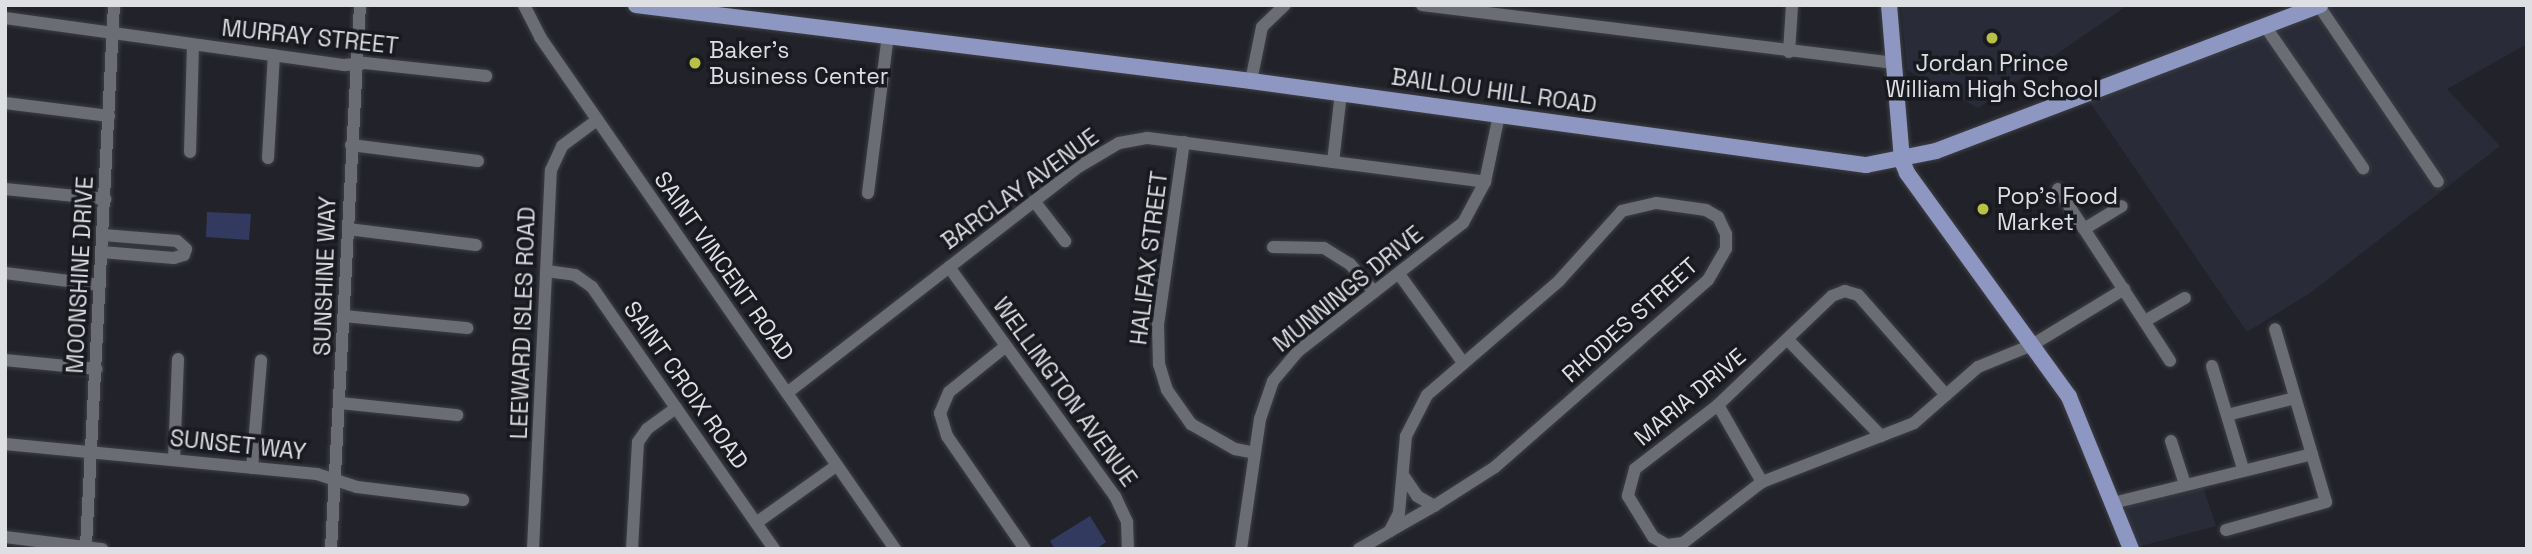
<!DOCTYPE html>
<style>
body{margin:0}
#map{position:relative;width:2532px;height:554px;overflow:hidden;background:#22232a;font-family:"Space Grotesk",sans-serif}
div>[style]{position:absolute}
.built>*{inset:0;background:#292c38}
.green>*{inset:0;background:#333a5f}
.roads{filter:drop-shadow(0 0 2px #3e3f45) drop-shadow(0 0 2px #3e3f45)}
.minor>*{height:12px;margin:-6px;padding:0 6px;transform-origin:6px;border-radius:6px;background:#6b6d75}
.major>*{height:16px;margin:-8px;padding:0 8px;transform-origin:8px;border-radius:8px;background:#8e97c1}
.dots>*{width:19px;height:19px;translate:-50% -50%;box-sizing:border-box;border:4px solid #181a20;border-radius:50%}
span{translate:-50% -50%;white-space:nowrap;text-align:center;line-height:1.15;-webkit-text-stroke:7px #181a20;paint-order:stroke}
.street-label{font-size:23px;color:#dedfe3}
.poi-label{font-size:23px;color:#dedfe3}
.left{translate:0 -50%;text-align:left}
.frame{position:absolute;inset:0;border:7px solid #dedfe3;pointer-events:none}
</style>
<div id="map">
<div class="built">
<div style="clip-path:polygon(1901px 5px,2128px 5px,1978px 108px,1907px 70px)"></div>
<div style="clip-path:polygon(2333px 5px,2527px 5px,2527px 44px,2447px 89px,2500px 146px,2310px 293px,2247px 332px,2087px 98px)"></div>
<div style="clip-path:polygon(2203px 487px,2216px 526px,2137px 547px,2124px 512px,2128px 506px)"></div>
</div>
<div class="green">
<div style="clip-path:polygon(207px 212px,251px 214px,249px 240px,206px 237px)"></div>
<div style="clip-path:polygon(1090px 516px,1106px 542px,1096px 549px,1055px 549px,1050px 541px)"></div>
</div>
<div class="roads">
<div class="minor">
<div style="left:524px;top:5px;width:36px;rotate:63deg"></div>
<div style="left:540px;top:37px;width:623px;rotate:55.26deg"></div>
<div style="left:1422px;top:5px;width:476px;rotate:7deg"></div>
<div style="left:2319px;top:6px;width:212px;rotate:55.9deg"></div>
<div style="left:5px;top:18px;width:343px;rotate:7.9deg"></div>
<div style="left:345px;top:65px;width:20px;rotate:-6deg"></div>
<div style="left:365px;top:63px;width:122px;rotate:6.1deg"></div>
<div style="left:2265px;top:26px;width:173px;rotate:55.4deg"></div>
<div style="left:1789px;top:52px;width:47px;rotate:-86.3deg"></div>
<div style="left:1251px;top:81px;width:55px;rotate:-78.5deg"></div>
<div style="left:1262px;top:27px;width:32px;rotate:-44deg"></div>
<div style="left:5px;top:103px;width:105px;rotate:7.1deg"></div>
<div style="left:1184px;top:142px;width:184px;rotate:98.1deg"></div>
<div style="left:1158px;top:324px;width:40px;rotate:88.6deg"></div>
<div style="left:1159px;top:364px;width:27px;rotate:73deg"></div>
<div style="left:1167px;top:390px;width:42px;rotate:54.8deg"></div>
<div style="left:1191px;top:424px;width:51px;rotate:29.6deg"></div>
<div style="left:1235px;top:449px;width:20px;rotate:11deg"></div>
<div style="left:351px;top:145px;width:128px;rotate:7.2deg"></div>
<div style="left:190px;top:152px;width:106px;rotate:-88.4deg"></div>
<div style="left:268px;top:158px;width:103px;rotate:-86.7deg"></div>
<div style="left:1333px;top:162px;width:69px;rotate:-83.4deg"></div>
<div style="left:5px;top:189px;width:101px;rotate:5.7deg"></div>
<div style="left:2058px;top:189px;width:205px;rotate:56.9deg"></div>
<div style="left:868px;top:193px;width:159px;rotate:-82.8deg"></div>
<div style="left:1034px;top:201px;width:51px;rotate:52.2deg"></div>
<div style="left:348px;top:229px;width:129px;rotate:7.1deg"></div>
<div style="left:2084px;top:229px;width:44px;rotate:-31.2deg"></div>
<div style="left:1273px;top:247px;width:51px;rotate:1.1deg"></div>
<div style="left:1324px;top:248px;width:31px;rotate:32deg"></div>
<div style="left:1350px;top:264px;width:37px;rotate:49deg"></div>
<div style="left:102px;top:252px;width:72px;rotate:4.8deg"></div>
<div style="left:174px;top:258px;width:10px;rotate:-17deg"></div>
<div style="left:184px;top:255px;width:6px;rotate:-72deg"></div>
<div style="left:186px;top:249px;width:12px;rotate:-138deg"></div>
<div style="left:177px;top:241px;width:74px;rotate:-175.4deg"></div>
<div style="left:949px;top:267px;width:283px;rotate:54.1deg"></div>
<div style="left:1115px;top:496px;width:29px;rotate:65deg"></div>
<div style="left:1127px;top:522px;width:27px;rotate:88deg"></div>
<div style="left:547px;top:271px;width:28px;rotate:8deg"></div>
<div style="left:575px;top:275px;width:21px;rotate:35deg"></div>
<div style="left:592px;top:287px;width:319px;rotate:55.2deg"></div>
<div style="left:5px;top:273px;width:96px;rotate:7.2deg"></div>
<div style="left:1399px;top:274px;width:107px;rotate:54.1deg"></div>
<div style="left:344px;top:316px;width:124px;rotate:5.6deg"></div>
<div style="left:2145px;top:321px;width:46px;rotate:-29.9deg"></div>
<div style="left:1788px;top:340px;width:134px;rotate:45.9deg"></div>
<div style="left:1006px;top:346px;width:73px;rotate:141.1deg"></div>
<div style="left:949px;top:392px;width:23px;rotate:113deg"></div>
<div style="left:940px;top:413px;width:24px;rotate:73deg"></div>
<div style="left:947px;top:436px;width:137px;rotate:55.4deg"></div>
<div style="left:5px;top:360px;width:92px;rotate:5.6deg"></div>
<div style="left:2212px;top:366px;width:108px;rotate:73.2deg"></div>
<div style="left:787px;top:393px;width:371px;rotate:-37.8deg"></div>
<div style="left:1080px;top:166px;width:45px;rotate:-30.5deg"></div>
<div style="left:1119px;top:143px;width:29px;rotate:-10deg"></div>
<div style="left:1148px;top:138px;width:340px;rotate:7.4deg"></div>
<div style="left:1946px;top:395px;width:133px;rotate:-131.3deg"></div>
<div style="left:1858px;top:295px;width:14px;rotate:-163deg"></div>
<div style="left:1845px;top:291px;width:14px;rotate:159deg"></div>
<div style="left:1832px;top:296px;width:158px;rotate:136.3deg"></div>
<div style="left:1718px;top:405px;width:105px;rotate:142.4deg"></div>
<div style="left:1635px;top:469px;width:28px;rotate:105deg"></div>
<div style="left:1628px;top:496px;width:48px;rotate:58.6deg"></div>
<div style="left:1653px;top:537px;width:16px;rotate:30deg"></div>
<div style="left:1667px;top:545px;width:16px;rotate:-7deg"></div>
<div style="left:1683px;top:543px;width:100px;rotate:-37.7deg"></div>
<div style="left:1762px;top:482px;width:163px;rotate:-21.2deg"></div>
<div style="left:1914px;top:423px;width:85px;rotate:-41.2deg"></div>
<div style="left:1978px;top:367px;width:58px;rotate:-22.2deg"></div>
<div style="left:2032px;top:345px;width:108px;rotate:-31.3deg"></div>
<div style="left:340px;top:403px;width:118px;rotate:5.9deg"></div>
<div style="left:1718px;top:405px;width:89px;rotate:60.3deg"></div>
<div style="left:2227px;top:415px;width:70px;rotate:-14deg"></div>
<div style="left:2171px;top:441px;width:45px;rotate:72deg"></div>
<div style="left:5px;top:444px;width:313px;rotate:5.5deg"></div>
<div style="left:317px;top:474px;width:42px;rotate:18deg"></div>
<div style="left:357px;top:487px;width:107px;rotate:7deg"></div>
<div style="left:174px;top:459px;width:100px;rotate:-87.7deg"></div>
<div style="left:252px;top:468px;width:108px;rotate:-85.2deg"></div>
<div style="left:1403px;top:475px;width:25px;rotate:56deg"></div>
<div style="left:1417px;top:496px;width:20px;rotate:30deg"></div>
<div style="left:2113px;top:503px;width:205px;rotate:-13.8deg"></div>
<div style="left:756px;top:523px;width:98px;rotate:-35.5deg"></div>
<div style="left:2226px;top:530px;width:104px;rotate:-15.6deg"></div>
<div style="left:2326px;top:502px;width:180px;rotate:-106.4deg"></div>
<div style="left:5px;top:537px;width:98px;rotate:7.1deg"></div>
<div style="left:86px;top:546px;width:542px;rotate:-87.04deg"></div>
<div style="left:331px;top:549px;width:545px;rotate:-86.95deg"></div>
<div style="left:533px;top:549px;width:379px;rotate:-87.3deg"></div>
<div style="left:551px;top:170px;width:26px;rotate:-65deg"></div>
<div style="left:562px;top:146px;width:44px;rotate:-36.6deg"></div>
<div style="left:632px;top:549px;width:107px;rotate:-86.8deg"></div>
<div style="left:638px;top:442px;width:16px;rotate:-55deg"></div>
<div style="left:647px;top:429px;width:36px;rotate:-36deg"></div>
<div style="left:1241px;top:549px;width:131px;rotate:-81.7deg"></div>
<div style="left:1260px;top:419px;width:40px;rotate:-71.1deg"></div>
<div style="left:1273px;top:381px;width:38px;rotate:-50deg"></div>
<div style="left:1297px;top:352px;width:210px;rotate:-37.9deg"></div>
<div style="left:1463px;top:223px;width:47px;rotate:-61.8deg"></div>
<div style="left:1485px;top:182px;width:68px;rotate:-78.2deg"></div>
<div style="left:1359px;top:549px;width:36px;rotate:-30deg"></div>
<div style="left:1390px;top:531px;width:51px;rotate:-29.6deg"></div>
<div style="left:1434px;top:506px;width:72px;rotate:-32.6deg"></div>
<div style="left:1495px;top:467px;width:283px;rotate:-41.3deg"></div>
<div style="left:1708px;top:280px;width:36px;rotate:-60deg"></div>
<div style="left:1726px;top:249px;width:15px;rotate:-90deg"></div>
<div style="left:1726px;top:234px;width:19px;rotate:-115deg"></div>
<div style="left:1718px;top:217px;width:14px;rotate:-150deg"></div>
<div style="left:1706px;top:210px;width:50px;rotate:-172deg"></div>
<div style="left:1656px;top:203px;width:35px;rotate:167deg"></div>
<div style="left:1622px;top:211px;width:94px;rotate:132deg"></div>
<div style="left:1559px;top:281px;width:174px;rotate:139.2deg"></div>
<div style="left:1427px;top:395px;width:46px;rotate:117.1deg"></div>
<div style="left:1406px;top:436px;width:77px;rotate:95.2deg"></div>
<div style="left:1399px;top:513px;width:20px;rotate:117deg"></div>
</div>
<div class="major">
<div style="left:636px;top:5px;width:620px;rotate:7.04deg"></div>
<div style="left:1251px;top:81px;width:621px;rotate:7.78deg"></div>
<div style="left:1866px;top:165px;width:71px;rotate:-11.3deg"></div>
<div style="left:1936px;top:151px;width:411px;rotate:-20.8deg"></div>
<div style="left:1889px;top:5px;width:157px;rotate:85.2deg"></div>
<div style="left:1902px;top:161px;width:13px;rotate:67deg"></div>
<div style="left:1907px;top:173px;width:276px;rotate:54.1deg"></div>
<div style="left:2069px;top:397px;width:164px;rotate:67.8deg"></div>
</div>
</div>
<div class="dots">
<div style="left:1992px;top:38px;background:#b9c046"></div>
<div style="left:695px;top:63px;background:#b9c046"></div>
<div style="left:1983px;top:209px;background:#b9c046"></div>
</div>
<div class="street-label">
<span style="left:310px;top:37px;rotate:6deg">MURRAY STREET</span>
<span style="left:1494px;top:91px;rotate:8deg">BAILLOU HILL ROAD</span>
<span style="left:1020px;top:189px;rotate:-36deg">BARCLAY AVENUE</span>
<span style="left:1149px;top:258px;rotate:-83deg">HALIFAX STREET</span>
<span style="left:724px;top:266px;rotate:55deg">SAINT VINCENT ROAD</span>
<span style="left:80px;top:275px;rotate:-87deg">MOONSHINE DRIVE</span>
<span style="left:325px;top:276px;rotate:-88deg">SUNSHINE WAY</span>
<span style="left:1348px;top:289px;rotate:-39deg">MUNNINGS DRIVE</span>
<span style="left:1630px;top:320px;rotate:-42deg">RHODES STREET</span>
<span style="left:523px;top:323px;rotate:-88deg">LEEWARD ISLES ROAD</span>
<span style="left:686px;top:385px;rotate:55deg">SAINT CROIX ROAD</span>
<span style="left:1065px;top:392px;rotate:54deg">WELLINGTON AVENUE</span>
<span style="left:1690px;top:397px;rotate:-40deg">MARIA DRIVE</span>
<span style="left:238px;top:445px;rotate:6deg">SUNSET WAY</span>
</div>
<div class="poi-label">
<span class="left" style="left:709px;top:63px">Baker's<br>Business Center</span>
<span style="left:1992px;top:76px">Jordan Prince<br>William High School</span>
<span class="left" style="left:1997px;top:209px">Pop's Food<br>Market</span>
</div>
<div class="frame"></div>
</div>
